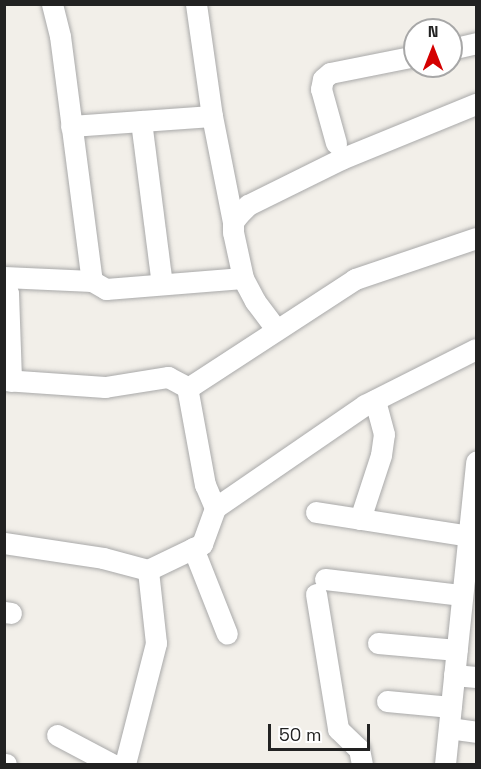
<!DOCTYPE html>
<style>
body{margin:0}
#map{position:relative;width:481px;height:769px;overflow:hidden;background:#f2efe9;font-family:"Space Grotesk",sans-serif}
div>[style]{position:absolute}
.roads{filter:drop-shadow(0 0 2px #a9a9a9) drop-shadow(0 0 2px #a9a9a9)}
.minor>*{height:21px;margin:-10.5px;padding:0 10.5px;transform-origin:10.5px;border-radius:10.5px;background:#fff}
span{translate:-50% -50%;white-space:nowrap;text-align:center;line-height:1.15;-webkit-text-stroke:4.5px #fff;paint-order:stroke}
.frame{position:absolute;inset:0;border:6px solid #222;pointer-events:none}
.north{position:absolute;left:403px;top:18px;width:60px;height:60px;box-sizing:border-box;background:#fff;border:2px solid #a7a7a7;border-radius:50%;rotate:0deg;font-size:16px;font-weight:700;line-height:24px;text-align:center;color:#222}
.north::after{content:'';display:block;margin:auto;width:21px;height:27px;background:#d40000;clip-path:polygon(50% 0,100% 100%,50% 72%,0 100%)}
.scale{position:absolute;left:268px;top:724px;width:102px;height:27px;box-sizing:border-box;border:3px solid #222;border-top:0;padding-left:8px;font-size:18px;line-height:21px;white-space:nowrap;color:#222;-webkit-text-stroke:4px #fff;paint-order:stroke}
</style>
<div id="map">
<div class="roads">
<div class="minor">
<div style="left:52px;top:4px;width:33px;rotate:76deg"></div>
<div style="left:60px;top:36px;width:247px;rotate:82.6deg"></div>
<div style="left:92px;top:281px;width:16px;rotate:30deg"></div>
<div style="left:106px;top:289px;width:137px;rotate:-4.6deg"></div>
<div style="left:196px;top:4px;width:113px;rotate:81.9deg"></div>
<div style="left:212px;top:116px;width:108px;rotate:78.8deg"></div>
<div style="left:451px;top:49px;width:26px;rotate:-13deg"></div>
<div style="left:141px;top:121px;width:164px;rotate:82.7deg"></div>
<div style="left:71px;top:126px;width:141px;rotate:-4.1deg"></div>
<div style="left:336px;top:143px;width:56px;rotate:-105.5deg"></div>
<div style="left:321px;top:89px;width:10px;rotate:-79deg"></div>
<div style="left:323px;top:79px;width:9px;rotate:-41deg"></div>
<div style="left:330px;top:73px;width:87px;rotate:-11.3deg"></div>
<div style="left:4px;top:277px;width:88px;rotate:2.6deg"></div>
<div style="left:4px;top:286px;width:8px;rotate:60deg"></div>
<div style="left:8px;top:293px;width:88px;rotate:88deg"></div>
<div style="left:276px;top:329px;width:35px;rotate:-127deg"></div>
<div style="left:255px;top:301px;width:26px;rotate:-118deg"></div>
<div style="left:243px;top:278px;width:47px;rotate:-102.3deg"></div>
<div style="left:233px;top:232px;width:10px;rotate:-90deg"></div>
<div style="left:233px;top:222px;width:10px;rotate:-53deg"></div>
<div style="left:239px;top:214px;width:13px;rotate:-45deg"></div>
<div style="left:248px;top:205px;width:104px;rotate:-26.3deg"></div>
<div style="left:341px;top:159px;width:146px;rotate:-22.2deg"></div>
<div style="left:4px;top:380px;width:101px;rotate:4deg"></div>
<div style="left:105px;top:387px;width:64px;rotate:-9deg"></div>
<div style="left:168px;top:377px;width:21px;rotate:28deg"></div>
<div style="left:187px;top:387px;width:4px;rotate:-14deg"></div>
<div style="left:191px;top:386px;width:196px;rotate:-33.1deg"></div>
<div style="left:355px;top:279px;width:128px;rotate:-18.7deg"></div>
<div style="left:215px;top:508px;width:182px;rotate:-34.5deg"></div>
<div style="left:365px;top:405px;width:124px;rotate:-26.8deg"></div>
<div style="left:316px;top:512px;width:155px;rotate:8.9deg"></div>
<div style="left:360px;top:519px;width:67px;rotate:-71.8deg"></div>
<div style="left:381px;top:455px;width:21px;rotate:-82deg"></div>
<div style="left:384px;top:434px;width:35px;rotate:-105deg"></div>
<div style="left:4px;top:543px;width:100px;rotate:8.6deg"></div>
<div style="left:103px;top:558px;width:47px;rotate:14.9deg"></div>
<div style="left:148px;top:570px;width:60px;rotate:-25.7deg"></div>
<div style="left:202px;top:544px;width:38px;rotate:-70deg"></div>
<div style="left:215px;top:508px;width:25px;rotate:-113deg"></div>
<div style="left:205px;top:485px;width:100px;rotate:-100.4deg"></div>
<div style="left:193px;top:548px;width:92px;rotate:68.4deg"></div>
<div style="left:325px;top:579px;width:138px;rotate:6.7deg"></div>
<div style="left:316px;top:594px;width:137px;rotate:80.7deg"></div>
<div style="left:338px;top:729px;width:29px;rotate:44deg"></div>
<div style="left:359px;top:749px;width:15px;rotate:79deg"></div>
<div style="left:4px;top:612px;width:7px;rotate:8deg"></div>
<div style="left:378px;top:643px;width:79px;rotate:5.1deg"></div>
<div style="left:454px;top:675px;width:22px;rotate:5deg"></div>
<div style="left:387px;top:701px;width:64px;rotate:5.4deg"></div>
<div style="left:449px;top:728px;width:27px;rotate:8deg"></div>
<div style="left:57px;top:735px;width:62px;rotate:27.8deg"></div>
<div style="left:4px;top:764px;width:2px"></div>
<div style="left:125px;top:764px;width:125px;rotate:-75.6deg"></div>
<div style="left:156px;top:643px;width:73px;rotate:-96.3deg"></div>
<div style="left:445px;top:764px;width:304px;rotate:-84.1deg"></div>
</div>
</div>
<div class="frame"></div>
<div class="north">N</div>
<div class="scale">50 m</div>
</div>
